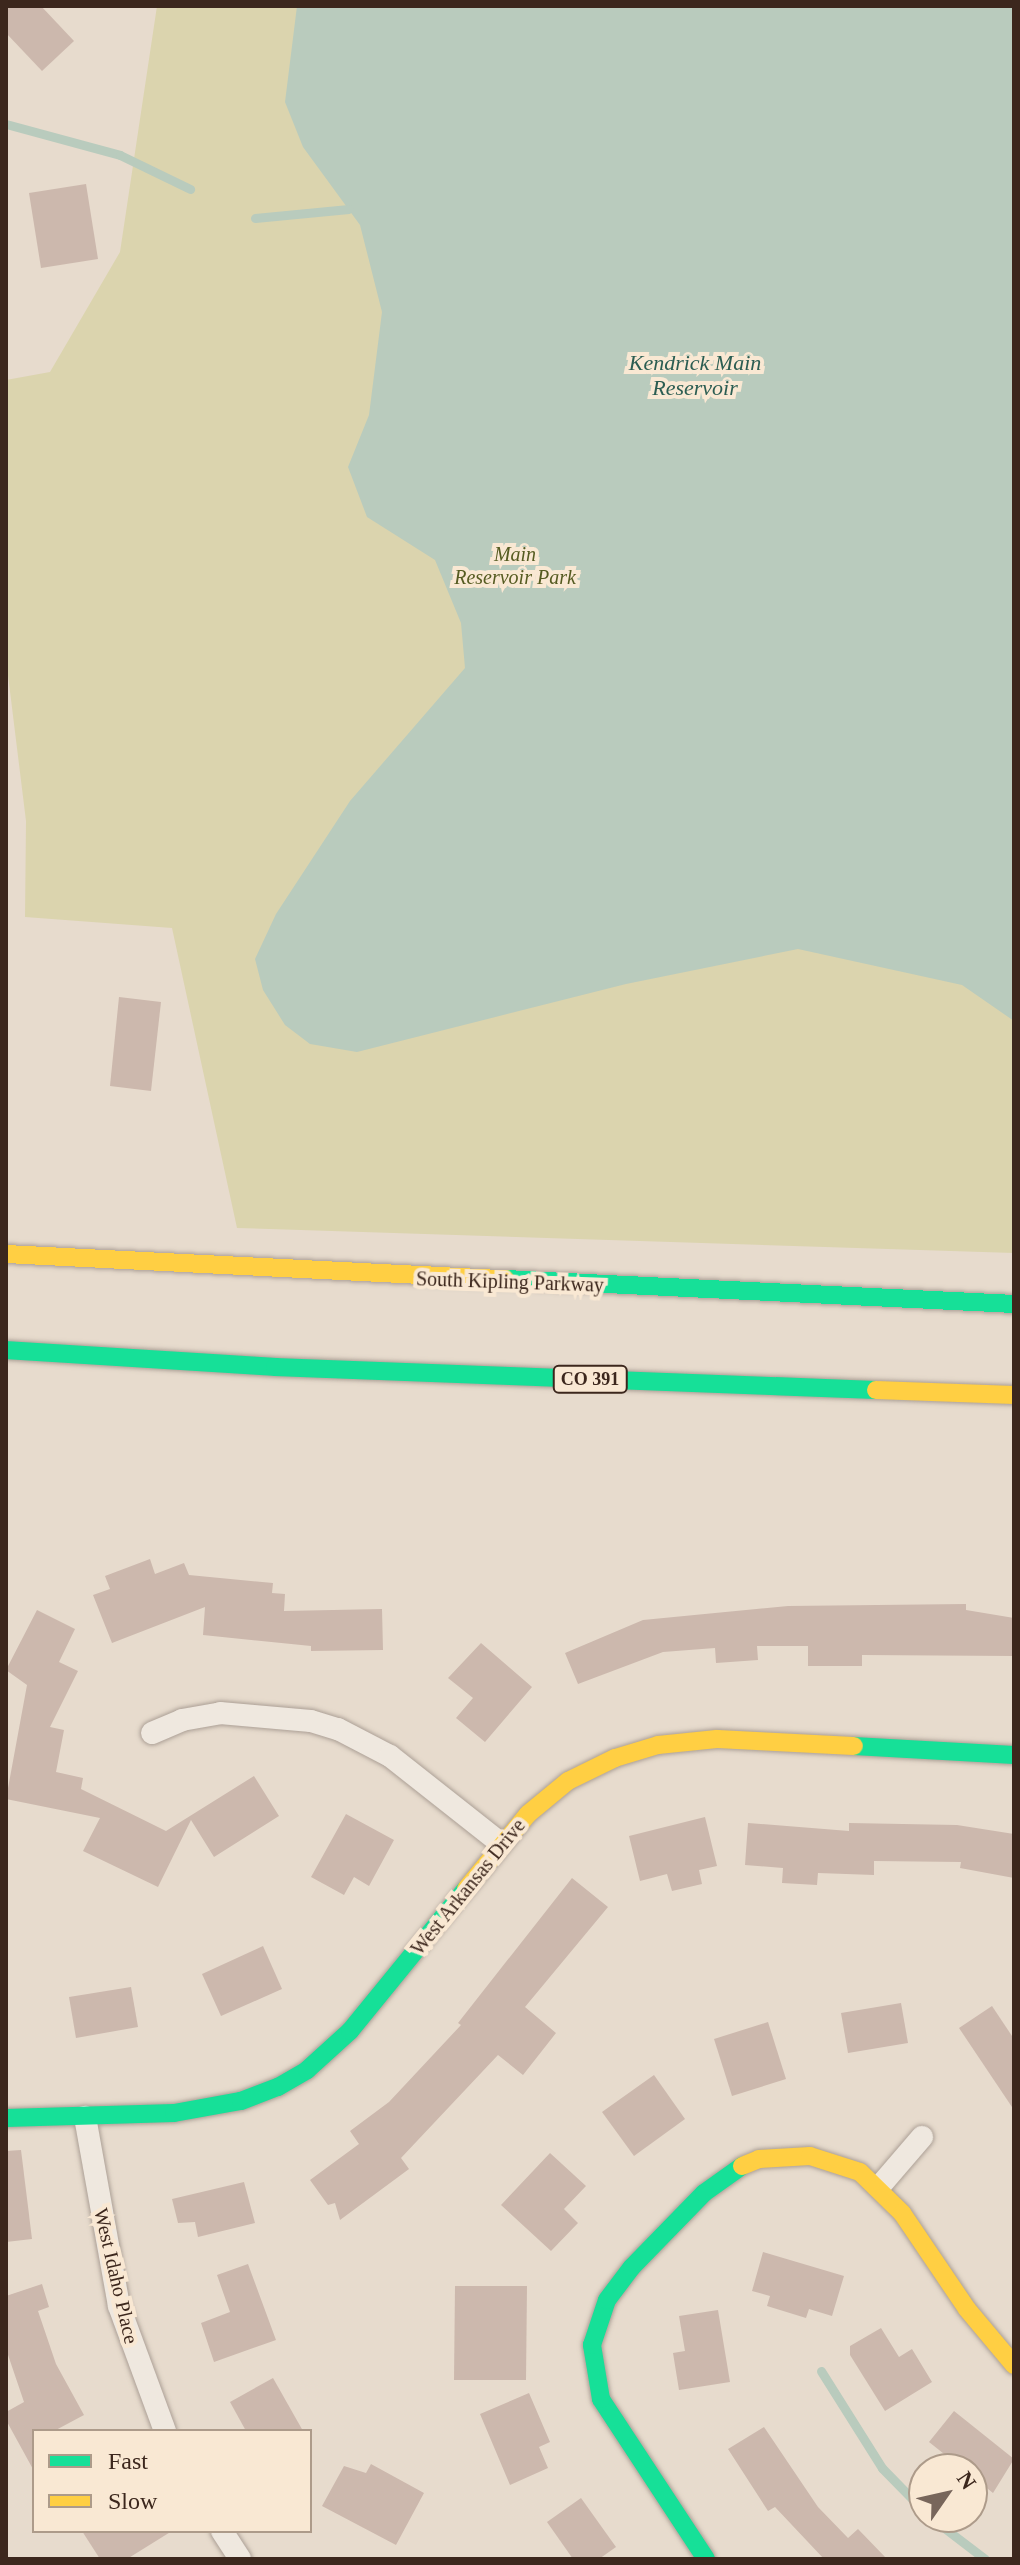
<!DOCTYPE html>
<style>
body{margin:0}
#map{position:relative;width:1020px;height:2565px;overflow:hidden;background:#e7dbcd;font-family:Georgia,serif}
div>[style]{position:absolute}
.green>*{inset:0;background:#dbd4ae}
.water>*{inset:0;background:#b9cbbd}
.stream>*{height:9px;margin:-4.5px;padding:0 4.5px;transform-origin:4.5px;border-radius:4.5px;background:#b9cbbd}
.building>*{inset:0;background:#ccb8ad}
.roads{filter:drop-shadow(0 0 2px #aca096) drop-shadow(0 0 2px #aca096)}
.street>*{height:22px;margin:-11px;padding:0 11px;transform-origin:11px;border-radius:11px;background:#efe8df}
.fast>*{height:18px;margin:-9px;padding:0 9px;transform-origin:9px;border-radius:9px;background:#16e098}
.slow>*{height:18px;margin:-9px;padding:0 9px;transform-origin:9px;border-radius:9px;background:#ffcf43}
span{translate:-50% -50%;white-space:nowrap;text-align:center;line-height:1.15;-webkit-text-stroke:8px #f9e8d3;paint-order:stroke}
.shield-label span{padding:2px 6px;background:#f9e8d3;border:2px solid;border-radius:6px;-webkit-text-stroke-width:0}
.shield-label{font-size:18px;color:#3c271d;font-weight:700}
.park-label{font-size:20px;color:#555b21;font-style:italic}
.street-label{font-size:20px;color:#3c271d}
.water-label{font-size:22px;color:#2b5d52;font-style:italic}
.frame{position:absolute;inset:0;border:8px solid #3c271d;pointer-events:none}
.legend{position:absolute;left:32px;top:2429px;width:280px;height:104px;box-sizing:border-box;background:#f9e8d3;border:2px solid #ad9b8a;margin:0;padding:10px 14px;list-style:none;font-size:24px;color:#3c271d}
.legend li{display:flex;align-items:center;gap:16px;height:40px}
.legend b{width:40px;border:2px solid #ad9b8a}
.north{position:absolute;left:908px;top:2453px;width:80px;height:80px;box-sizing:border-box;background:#f9e8d3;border:2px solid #ad9b8a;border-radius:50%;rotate:56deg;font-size:22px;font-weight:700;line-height:32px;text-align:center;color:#3c271d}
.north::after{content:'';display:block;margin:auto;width:28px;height:36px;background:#78665b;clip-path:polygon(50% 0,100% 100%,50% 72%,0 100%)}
</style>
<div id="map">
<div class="green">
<div style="clip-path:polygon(157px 6px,1014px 6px,1014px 1253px,237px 1228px,172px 928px,25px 917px,26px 821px,6px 659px,6px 380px,50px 372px,120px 252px)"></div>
</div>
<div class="water">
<div style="clip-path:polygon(297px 6px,1014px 6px,1014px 1021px,962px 985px,798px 949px,626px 984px,357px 1052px,310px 1044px,285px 1025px,263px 990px,255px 959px,276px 914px,350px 801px,465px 668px,461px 623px,435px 560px,367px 517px,348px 467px,369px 415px,382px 312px,360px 225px,303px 147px,285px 102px)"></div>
</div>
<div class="stream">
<div style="left:6px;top:124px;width:118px;rotate:15.2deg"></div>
<div style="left:120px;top:155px;width:78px;rotate:25.9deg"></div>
<div style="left:255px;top:218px;width:94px;rotate:-5.5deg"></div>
<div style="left:821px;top:2371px;width:115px;rotate:57.8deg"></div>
<div style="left:882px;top:2468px;width:60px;rotate:45.7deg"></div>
<div style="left:930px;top:2517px;width:69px;rotate:37.4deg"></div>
</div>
<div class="building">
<div style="clip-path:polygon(6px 6px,41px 6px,74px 41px,42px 71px,6px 33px)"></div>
<div style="clip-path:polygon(86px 184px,98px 259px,41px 268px,29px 193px)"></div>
<div style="clip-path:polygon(119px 997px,161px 1002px,151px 1091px,110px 1086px)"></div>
<div style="clip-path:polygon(150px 1559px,155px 1574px,184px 1563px,189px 1575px,273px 1583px,272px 1593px,285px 1594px,284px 1611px,382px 1609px,383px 1650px,311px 1651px,311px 1646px,203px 1635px,205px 1607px,112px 1643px,93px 1595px,110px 1589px,105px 1576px)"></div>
<div style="clip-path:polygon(966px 1604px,966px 1610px,1014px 1618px,1014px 1656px,862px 1655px,862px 1666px,808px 1666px,808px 1646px,757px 1646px,758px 1660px,716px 1663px,715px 1648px,663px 1652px,578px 1684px,565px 1653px,643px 1620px,788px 1606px)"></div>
<div style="clip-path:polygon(37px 1610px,75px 1629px,59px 1662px,78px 1671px,50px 1727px,64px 1730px,56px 1772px,83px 1778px,81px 1789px,166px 1831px,254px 1776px,279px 1816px,214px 1857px,191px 1820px,158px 1887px,83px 1851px,100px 1818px,6px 1799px,27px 1685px,6px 1670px)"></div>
<div style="clip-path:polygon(481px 1643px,532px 1687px,485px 1742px,456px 1718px,473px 1698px,448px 1678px)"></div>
<div style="clip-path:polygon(346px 1814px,394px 1840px,369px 1886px,354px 1877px,344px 1895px,311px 1877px)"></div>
<div style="clip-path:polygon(705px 1817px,717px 1866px,699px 1870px,702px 1884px,672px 1891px,667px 1874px,640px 1881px,629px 1836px)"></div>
<div style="clip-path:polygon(748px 1823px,849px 1831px,849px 1823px,957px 1825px,1014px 1834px,1014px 1878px,960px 1868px,961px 1862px,874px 1861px,874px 1875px,818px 1873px,817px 1885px,782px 1883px,783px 1868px,745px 1865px)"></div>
<div style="clip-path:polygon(572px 1878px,608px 1907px,525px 2007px,556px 2033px,523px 2075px,498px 2055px,401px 2158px,409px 2169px,340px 2220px,335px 2203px,328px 2205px,310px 2180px,359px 2144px,350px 2131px,389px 2102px,461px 2025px,458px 2023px)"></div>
<div style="clip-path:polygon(263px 1946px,282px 1989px,221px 2016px,202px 1974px)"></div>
<div style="clip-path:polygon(131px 1987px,138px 2027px,76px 2038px,69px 1997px)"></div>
<div style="clip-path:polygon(901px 2003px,908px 2043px,848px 2053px,841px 2013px)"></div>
<div style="clip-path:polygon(992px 2006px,1014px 2039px,1014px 2110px,959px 2028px)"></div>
<div style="clip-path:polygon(768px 2022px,786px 2079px,732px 2096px,714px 2039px)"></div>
<div style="clip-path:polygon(654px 2075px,685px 2119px,634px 2156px,602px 2112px)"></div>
<div style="clip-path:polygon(21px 2150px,32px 2239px,6px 2242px,6px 2151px)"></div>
<div style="clip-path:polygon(550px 2153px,586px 2186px,564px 2209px,578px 2223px,551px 2251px,501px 2205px)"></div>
<div style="clip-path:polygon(244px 2182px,255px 2223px,198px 2237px,195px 2222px,178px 2223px,172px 2199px)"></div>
<div style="clip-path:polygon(763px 2252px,844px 2276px,832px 2316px,809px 2309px,806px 2318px,767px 2306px,770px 2296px,752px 2291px)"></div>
<div style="clip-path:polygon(248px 2264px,276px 2340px,214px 2362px,201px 2323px,230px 2312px,217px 2275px)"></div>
<div style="clip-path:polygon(42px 2284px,49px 2307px,38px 2311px,56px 2364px,84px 2415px,54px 2431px,34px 2431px,34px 2471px,6px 2420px,6px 2412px,24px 2402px,6px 2349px,6px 2296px)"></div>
<div style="clip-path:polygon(455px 2286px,527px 2286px,526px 2380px,454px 2380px)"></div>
<div style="clip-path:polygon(718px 2310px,730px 2382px,679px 2390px,673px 2353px,685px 2351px,679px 2316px)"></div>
<div style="clip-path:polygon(881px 2328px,899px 2357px,912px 2349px,932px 2382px,885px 2411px,850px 2355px,850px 2346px)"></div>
<div style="clip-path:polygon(273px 2378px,303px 2431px,246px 2431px,230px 2402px)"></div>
<div style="clip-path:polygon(529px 2393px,550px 2442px,539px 2447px,548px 2468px,510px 2485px,480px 2414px)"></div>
<div style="clip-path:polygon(954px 2411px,1014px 2459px,993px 2493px,972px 2476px,972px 2469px,963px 2469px,929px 2442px)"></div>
<div style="clip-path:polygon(764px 2427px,818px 2507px,848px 2538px,858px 2529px,887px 2559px,824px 2559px,775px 2507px,768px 2511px,728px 2449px)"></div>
<div style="clip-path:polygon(371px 2464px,424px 2493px,396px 2545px,322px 2506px,344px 2466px,366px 2473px)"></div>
<div style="clip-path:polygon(581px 2498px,616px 2547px,599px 2559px,573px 2559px,547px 2522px)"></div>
<div style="clip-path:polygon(82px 2531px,172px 2531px,127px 2559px,100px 2559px)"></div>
</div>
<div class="roads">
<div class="street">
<div style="left:152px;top:1733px;width:33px;rotate:-23deg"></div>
<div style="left:182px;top:1720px;width:39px;rotate:-10deg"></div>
<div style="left:220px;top:1713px;width:91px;rotate:5deg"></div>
<div style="left:311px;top:1721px;width:28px;rotate:17deg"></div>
<div style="left:338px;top:1729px;width:59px;rotate:27.4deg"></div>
<div style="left:390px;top:1756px;width:139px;rotate:38.3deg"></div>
<div style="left:85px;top:2117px;width:192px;rotate:79.8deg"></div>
<div style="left:119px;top:2306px;width:133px;rotate:69.8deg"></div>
<div style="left:879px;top:2187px;width:66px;rotate:-49.3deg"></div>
<div style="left:222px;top:2531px;width:33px;rotate:57deg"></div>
</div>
<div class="fast">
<div style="left:505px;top:1279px;width:510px;rotate:2.81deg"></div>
<div style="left:6px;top:1350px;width:270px;rotate:3.6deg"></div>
<div style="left:275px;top:1367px;width:601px;rotate:2.19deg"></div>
<div style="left:854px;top:1746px;width:160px;rotate:3.2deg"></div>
<div style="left:6px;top:2118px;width:168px;rotate:-1.7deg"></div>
<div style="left:174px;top:2113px;width:68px;rotate:-10.2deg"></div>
<div style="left:241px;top:2101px;width:40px;rotate:-21deg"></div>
<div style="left:278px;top:2087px;width:34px;rotate:-30deg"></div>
<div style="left:307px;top:2070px;width:58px;rotate:-42.2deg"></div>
<div style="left:350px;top:2031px;width:183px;rotate:-50.8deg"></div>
<div style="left:706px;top:2559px;width:191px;rotate:-123.3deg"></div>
<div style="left:601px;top:2399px;width:55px;rotate:-99.5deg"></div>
<div style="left:592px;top:2345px;width:47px;rotate:-71.6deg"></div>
<div style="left:607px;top:2300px;width:41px;rotate:-52.9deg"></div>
<div style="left:632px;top:2267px;width:103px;rotate:-45.8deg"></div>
<div style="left:704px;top:2193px;width:47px;rotate:-35.4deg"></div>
</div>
<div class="slow">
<div style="left:6px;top:1254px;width:500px;rotate:2.9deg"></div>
<div style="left:876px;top:1390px;width:138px;rotate:2.1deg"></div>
<div style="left:466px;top:1889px;width:97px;rotate:-50.4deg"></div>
<div style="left:528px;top:1814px;width:52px;rotate:-39.5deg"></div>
<div style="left:568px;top:1781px;width:52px;rotate:-26.1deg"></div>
<div style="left:615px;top:1758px;width:45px;rotate:-16.8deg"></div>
<div style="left:658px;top:1745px;width:59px;rotate:-5.8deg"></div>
<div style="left:717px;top:1739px;width:137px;rotate:2.9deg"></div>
<div style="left:742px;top:2166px;width:18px;rotate:-22deg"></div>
<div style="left:759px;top:2159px;width:51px;rotate:-3.4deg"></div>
<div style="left:810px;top:2156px;width:52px;rotate:17.7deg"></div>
<div style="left:860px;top:2172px;width:59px;rotate:44.3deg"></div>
<div style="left:902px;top:2213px;width:116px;rotate:55.9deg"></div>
<div style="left:967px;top:2309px;width:73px;rotate:50deg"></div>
</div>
</div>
<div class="shield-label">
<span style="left:590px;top:1379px">CO 391</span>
</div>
<div class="park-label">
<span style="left:515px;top:566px">Main<br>Reservoir Park</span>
</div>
<div class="street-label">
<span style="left:510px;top:1282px;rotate:2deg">South Kipling Parkway</span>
<span style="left:468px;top:1887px;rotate:-51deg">West Arkansas Drive</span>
<span style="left:116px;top:2276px;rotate:77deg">West Idaho Place</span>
</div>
<div class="water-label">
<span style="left:695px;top:375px">Kendrick Main<br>Reservoir</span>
</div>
<div class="frame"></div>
<ul class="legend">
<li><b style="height:10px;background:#16e098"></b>Fast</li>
<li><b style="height:10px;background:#ffcf43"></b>Slow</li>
</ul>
<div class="north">N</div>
</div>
